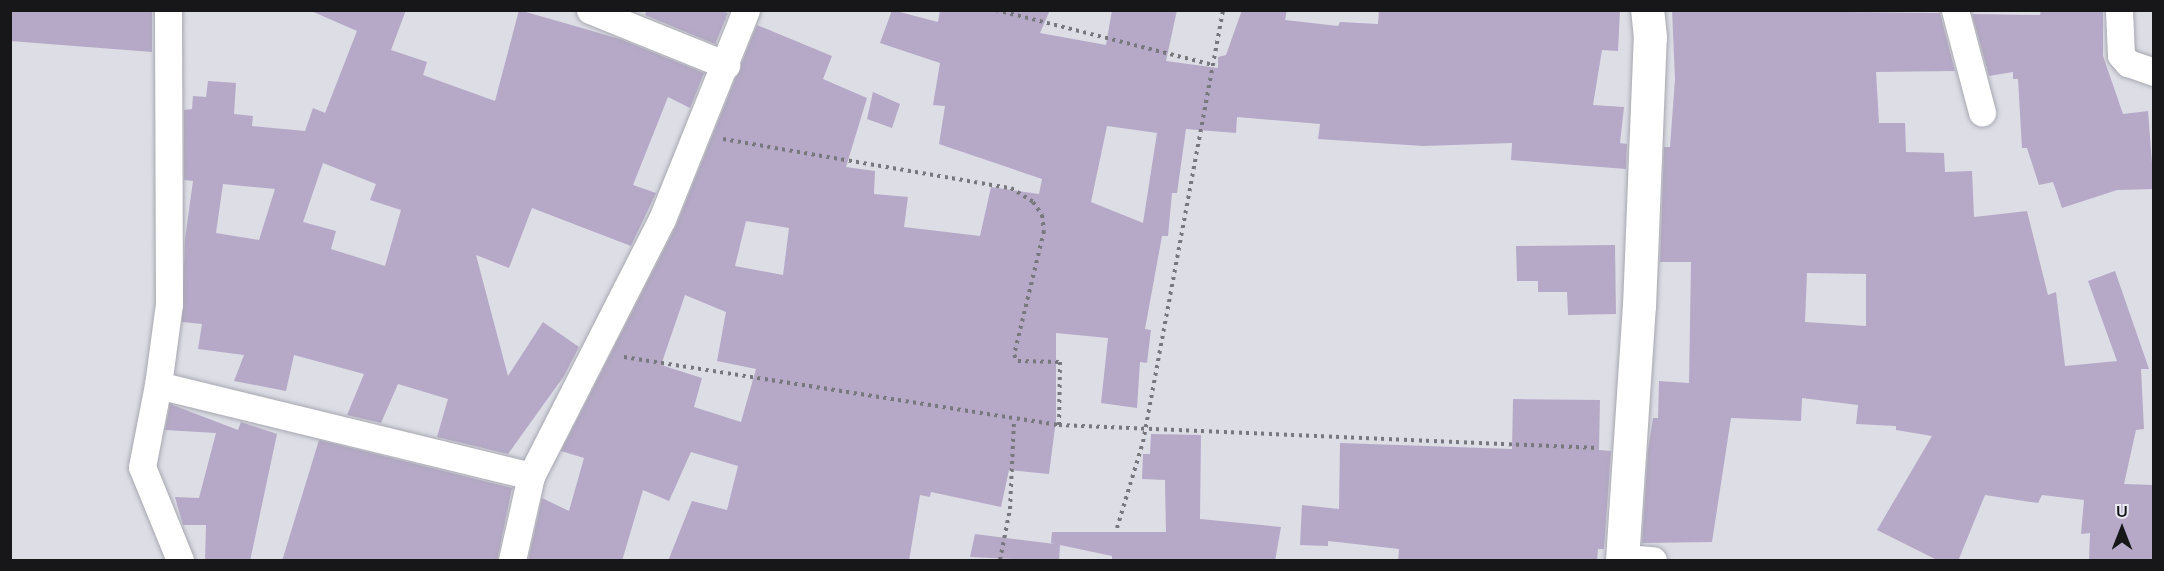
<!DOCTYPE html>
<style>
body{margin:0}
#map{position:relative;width:2164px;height:571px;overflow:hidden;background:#dddde6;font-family:Mulish,sans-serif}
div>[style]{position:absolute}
.building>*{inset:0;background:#b5a9c7}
.path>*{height:4px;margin-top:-2px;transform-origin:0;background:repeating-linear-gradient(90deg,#77777d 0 3px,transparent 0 7.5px)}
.roads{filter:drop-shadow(0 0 2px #a7a7b0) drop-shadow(0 0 2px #a7a7b0)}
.street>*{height:27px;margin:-13.5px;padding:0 13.5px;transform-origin:13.5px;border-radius:13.5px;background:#fff}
.secondary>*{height:33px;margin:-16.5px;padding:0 16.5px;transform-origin:16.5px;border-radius:16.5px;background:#fff}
span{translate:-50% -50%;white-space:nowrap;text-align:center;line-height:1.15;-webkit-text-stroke:6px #eaeaf3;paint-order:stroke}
.frame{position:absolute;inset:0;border:12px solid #17171a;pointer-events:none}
.north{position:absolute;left:2092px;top:499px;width:60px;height:60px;-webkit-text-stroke:4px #eaeaf3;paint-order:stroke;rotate:0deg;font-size:16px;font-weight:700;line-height:24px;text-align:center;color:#17171a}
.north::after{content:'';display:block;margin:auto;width:21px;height:27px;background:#17171a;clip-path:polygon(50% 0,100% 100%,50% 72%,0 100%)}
</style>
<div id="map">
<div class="building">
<div style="clip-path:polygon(10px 10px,152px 10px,152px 52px,10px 41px)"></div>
<div style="clip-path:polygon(evenodd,309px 10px,406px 10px,391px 50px,427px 62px,423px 75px,495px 101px,519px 10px,620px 39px,704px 73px,690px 108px,668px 97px,633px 185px,656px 193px,631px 246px,532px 208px,509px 268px,476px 255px,508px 376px,543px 322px,579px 347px,564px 376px,508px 454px,437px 437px,448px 399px,398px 384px,381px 423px,347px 415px,364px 374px,294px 355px,286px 391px,234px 381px,244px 355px,198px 349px,202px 324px,182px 322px,185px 239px,193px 181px,184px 180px,184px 110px,192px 109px,193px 96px,206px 97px,208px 81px,236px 83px,234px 114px,253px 116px,252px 126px,305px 131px,313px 108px,325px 113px,357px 31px,309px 10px,323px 163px,376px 184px,370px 200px,401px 210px,385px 266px,331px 249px,336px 231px,303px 222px,323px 163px,309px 10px,223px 184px,275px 189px,259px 240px,216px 233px,223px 184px)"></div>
<div style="clip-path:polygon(647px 10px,720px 10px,728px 13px,715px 44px,645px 15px)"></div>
<div style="clip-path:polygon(evenodd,892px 10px,938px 22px,940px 10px,1050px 10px,1040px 33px,1106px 45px,1112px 10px,1177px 10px,1166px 61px,1218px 68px,1218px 57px,1226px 55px,1242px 10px,1287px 10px,1285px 20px,1338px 26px,1340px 22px,1378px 24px,1379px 10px,1620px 10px,1618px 51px,1602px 50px,1593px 105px,1624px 107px,1620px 143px,1627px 144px,1626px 169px,1511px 160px,1512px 143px,1423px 146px,1318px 139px,1320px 124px,1237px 117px,1236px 133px,1186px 129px,1177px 193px,1172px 193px,1168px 236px,1162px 236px,1145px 329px,1151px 330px,1147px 363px,1140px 362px,1137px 408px,1101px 403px,1108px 338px,1056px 333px,1056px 420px,1049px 474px,1009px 470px,1001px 507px,931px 492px,930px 497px,920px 495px,909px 561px,668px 561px,692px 501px,727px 510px,738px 466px,691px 452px,669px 501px,643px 490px,622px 561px,528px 561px,542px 498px,569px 511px,584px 458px,561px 451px,676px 226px,757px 25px,832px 56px,823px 79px,867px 98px,846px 167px,875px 171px,874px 194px,908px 197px,904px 227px,980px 236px,991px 187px,1039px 194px,1042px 179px,939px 144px,945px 106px,933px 105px,940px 63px,880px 43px,892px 10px,1107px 126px,1157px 133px,1143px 223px,1091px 202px,1107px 126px,892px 10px,746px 221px,789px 228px,783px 275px,735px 266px,746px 221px,892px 10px,685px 295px,726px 312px,717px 361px,756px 369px,741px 422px,694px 407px,702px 378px,661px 365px,685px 295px)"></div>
<div style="clip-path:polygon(evenodd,1672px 10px,1940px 13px,1955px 71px,1876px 72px,1879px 123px,1905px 123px,1906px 152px,1944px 153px,1945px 172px,1972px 171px,1974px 217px,2027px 211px,2048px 295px,2056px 292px,2065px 366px,2117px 361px,2088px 281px,2115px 271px,2149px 369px,2141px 369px,2144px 429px,2136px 430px,2124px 484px,2154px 485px,2154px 561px,2089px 561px,2090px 533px,2081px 534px,2084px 500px,2042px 495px,2038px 503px,1985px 495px,1958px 561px,1939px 561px,1877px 530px,1932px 436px,1896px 430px,1896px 426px,1856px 424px,1858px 405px,1802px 398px,1801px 421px,1731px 418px,1712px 542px,1642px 543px,1648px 450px,1653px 418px,1658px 418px,1659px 381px,1689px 383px,1691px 262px,1660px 262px,1664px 147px,1670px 147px,1675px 79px,1672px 10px,1807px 273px,1866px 274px,1866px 326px,1805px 322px,1807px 273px)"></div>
<div style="clip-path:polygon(2041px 10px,2103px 10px,2103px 56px,2123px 114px,2148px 111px,2154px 189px,2117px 190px,2062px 208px,2053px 182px,2039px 185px,2027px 148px,2022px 148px,2018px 79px,2013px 79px,2013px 72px,1989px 76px,1972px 14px,2040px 15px)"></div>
<div style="clip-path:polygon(873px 92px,900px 104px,892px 128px,867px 119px)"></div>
<div style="clip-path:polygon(1615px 245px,1616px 314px,1568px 315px,1567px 292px,1538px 292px,1538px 281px,1517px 281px,1516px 246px)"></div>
<div style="clip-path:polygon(1513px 399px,1600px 400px,1599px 450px,1611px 451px,1604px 549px,1598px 549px,1597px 561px,1398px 561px,1399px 549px,1328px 541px,1328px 546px,1300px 545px,1302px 505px,1339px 509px,1340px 443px,1512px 449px)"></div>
<div style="clip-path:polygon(170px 404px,238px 430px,241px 422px,277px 434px,250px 561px,205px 561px,206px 525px,183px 525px,175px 497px,199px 498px,216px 433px,165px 430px)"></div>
<div style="clip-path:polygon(1151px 434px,1201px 435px,1200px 519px,1281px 527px,1275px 561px,1112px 561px,1112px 556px,1060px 545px,1059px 561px,970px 557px,975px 534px,1055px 544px,1051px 543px,1052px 532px,1166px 532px,1165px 480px,1142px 479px,1143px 454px,1150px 454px)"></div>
<div style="clip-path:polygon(319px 440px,512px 488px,497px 561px,282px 561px)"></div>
</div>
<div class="path">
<div style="left:996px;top:10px;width:224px;rotate:14.2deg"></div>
<div style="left:723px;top:139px;width:292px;rotate:9.7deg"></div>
<div style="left:1011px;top:188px;width:26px;rotate:32deg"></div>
<div style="left:1033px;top:202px;width:16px;rotate:55deg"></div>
<div style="left:1042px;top:215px;width:16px;rotate:83deg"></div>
<div style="left:1044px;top:231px;width:128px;rotate:103.6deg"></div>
<div style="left:1014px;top:355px;width:7px;rotate:56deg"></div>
<div style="left:1018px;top:361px;width:42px;rotate:1.4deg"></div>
<div style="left:1060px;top:362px;width:63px;rotate:90.9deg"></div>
<div style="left:624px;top:357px;width:440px;rotate:8.9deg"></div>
<div style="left:1059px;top:425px;width:539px;rotate:2.44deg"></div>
<div style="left:1117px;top:528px;width:90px;rotate:-73.2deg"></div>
<div style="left:1143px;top:442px;width:439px;rotate:-79.5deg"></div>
<div style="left:1000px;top:560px;width:52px;rotate:-78.9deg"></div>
<div style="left:1010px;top:509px;width:89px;rotate:-87.4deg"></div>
</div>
<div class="roads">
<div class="street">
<div style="left:590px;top:10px;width:147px;rotate:22deg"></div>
<div style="left:1955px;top:10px;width:106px;rotate:75.2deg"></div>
<div style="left:2119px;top:10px;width:45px;rotate:87.5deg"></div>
<div style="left:2121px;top:55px;width:11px;rotate:49deg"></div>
<div style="left:2128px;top:63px;width:28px;rotate:19deg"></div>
<div style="left:158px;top:385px;width:82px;rotate:-82.3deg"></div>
<div style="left:169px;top:304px;width:294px;rotate:-90.2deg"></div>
<div style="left:1623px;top:558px;width:30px;rotate:4deg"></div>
<div style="left:180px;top:560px;width:100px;rotate:-112.2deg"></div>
<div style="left:142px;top:467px;width:84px;rotate:-79deg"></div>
<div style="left:158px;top:385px;width:384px;rotate:13.7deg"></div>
<div style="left:531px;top:476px;width:288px;rotate:-63deg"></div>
<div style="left:662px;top:219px;width:225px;rotate:-68.1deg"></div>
<div style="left:512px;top:560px;width:86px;rotate:-77.3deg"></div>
</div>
<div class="secondary">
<div style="left:1622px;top:560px;width:255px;rotate:-86.2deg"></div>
<div style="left:1639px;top:306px;width:269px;rotate:-87.7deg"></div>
<div style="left:1650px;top:37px;width:27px;rotate:-96deg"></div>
</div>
</div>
<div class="frame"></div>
<div class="north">U</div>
</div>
